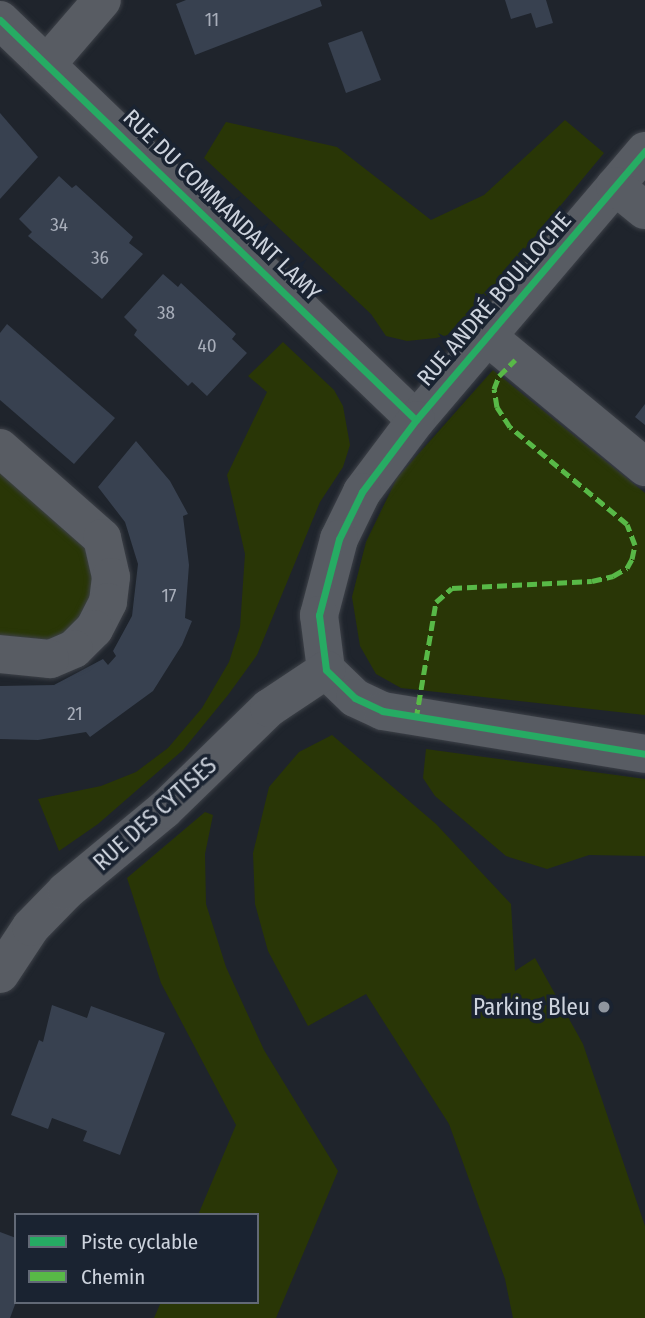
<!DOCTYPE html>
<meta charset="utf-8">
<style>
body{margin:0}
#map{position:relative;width:645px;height:1318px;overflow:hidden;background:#1f242c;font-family:"Fira Sans Condensed",sans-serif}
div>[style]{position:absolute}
.green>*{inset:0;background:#293606}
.building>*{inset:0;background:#384150}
.roads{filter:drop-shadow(0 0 2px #3d4148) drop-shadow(0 0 2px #3d4148)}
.street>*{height:38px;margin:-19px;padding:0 19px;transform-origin:19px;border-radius:19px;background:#585c63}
.quiet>*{height:5px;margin-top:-2.5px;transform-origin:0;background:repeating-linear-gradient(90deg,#58b947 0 10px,transparent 0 15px)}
.cycleway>*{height:7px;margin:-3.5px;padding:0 3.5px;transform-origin:3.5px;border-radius:3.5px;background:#26ab63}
.dots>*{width:19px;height:19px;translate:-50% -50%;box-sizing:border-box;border:4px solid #1a2331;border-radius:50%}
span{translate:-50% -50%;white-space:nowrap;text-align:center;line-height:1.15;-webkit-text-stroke:7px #1a2331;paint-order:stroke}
.number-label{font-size:19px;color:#a8aeba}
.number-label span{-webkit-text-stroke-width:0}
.street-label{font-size:23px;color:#cdd3dd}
.poi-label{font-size:23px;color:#cdd3dd}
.right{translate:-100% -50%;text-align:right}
.legend{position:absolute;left:14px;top:1213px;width:245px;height:91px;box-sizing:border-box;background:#1a2331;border:2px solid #626976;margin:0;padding:9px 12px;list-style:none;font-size:21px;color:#cdd3dd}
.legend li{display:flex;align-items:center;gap:14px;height:35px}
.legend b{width:35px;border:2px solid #626976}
</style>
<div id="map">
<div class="green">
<div style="clip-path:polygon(565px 120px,604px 153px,455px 333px,436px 338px,407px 341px,386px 336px,371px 314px,204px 158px,226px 122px,337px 147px,431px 220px,484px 195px)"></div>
<div style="clip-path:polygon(283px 342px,334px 390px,343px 406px,350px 445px,343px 467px,320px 502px,257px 655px,228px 695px,183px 750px,98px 824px,59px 851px,38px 799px,101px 786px,136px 772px,168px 748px,202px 708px,229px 662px,240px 627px,245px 554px,227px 475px,267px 392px,248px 376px)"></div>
<div style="clip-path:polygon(493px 370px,645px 493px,645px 715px,401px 688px,376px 674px,360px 646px,352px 597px,366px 542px,397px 478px)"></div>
<div style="clip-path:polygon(0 471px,84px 542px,95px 592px,69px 632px,49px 640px,0 638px)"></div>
<div style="clip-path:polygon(332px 735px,436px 824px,511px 904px,515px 971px,535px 958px,583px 1044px,645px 1226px,645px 1318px,513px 1318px,505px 1279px,449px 1124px,366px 994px,308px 1026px,268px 951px,255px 904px,253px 853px,269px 787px,299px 752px)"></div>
<div style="clip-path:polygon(426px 749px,645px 779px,645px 856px,589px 855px,547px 869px,506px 856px,435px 796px,423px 778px)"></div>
<div style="clip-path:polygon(205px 812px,213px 815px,205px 854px,206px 904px,226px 967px,264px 1050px,338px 1171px,276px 1318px,154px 1318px,161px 1302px,257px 1302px,257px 1215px,198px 1215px,236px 1125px,161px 983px,127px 878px)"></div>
</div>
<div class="building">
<div style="clip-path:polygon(186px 0,320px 0,322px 6px,195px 55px,176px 4px)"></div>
<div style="clip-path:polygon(505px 0,546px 0,553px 23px,536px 28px,531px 13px,511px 19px)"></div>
<div style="clip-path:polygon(362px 31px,381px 80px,346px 93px,328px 43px)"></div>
<div style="clip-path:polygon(0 113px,38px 157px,0 199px)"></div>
<div style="clip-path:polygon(59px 176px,72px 188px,76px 185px,133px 237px,129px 243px,143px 254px,102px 299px,28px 236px,32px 232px,19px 219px)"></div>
<div style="clip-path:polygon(163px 274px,178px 287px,181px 283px,236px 334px,232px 339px,247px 353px,207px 396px,192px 382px,188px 386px,134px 335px,137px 330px,124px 317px)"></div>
<div style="clip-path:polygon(7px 324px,115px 418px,74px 464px,0 400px,0 333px)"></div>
<div style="clip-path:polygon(645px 404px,645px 425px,635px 417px)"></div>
<div style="clip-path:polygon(136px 441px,170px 481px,188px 514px,183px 516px,189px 565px,185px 618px,192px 621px,182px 645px,153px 691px,90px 737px,86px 732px,38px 740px,0 739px,0 686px,54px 685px,103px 659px,108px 665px,116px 656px,113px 651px,132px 616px,138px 564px,125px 522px,98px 487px)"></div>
<div style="clip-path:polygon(52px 1005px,87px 1018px,91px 1006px,165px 1033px,120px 1155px,83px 1141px,87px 1131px,52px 1118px,48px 1129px,11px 1115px,39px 1040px,43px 1042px)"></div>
<div style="clip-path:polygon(0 1232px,16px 1238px,16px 1302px,10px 1318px,0 1318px)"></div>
</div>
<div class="roads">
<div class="street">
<div style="left:0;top:20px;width:577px;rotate:43.88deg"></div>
<div style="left:47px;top:64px;width:84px;rotate:-49.3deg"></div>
<div style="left:645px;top:151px;width:353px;rotate:130.4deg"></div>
<div style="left:416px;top:420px;width:90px;rotate:126.9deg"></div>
<div style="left:362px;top:492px;width:52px;rotate:116.1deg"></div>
<div style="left:339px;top:539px;width:79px;rotate:104.7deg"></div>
<div style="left:319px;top:615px;width:55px;rotate:82.7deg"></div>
<div style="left:326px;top:670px;width:40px;rotate:44deg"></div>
<div style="left:355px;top:698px;width:31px;rotate:25deg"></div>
<div style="left:383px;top:711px;width:266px;rotate:9.3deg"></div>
<div style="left:615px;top:186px;width:38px;rotate:39deg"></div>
<div style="left:488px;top:337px;width:204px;rotate:39.6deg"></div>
<div style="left:0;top:448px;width:136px;rotate:41.4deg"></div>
<div style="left:102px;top:538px;width:40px;rotate:77deg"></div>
<div style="left:111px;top:577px;width:25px;rotate:97deg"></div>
<div style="left:108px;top:602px;width:30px;rotate:117deg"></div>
<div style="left:94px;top:629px;width:28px;rotate:135deg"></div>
<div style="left:74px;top:649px;width:26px;rotate:157deg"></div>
<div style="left:50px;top:659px;width:50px;rotate:-174.3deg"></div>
<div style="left:0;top:974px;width:56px;rotate:-56.6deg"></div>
<div style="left:31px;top:927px;width:50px;rotate:-45.8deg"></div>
<div style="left:66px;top:891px;width:127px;rotate:-39.6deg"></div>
<div style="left:164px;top:810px;width:146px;rotate:-44.2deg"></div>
<div style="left:269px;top:708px;width:69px;rotate:-33.7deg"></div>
</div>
</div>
<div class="quiet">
<div style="left:416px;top:719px;width:119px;rotate:-80.3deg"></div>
<div style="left:436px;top:602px;width:21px;rotate:-41deg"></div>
<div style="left:452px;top:588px;width:140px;rotate:-2.9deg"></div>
<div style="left:592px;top:581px;width:22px;rotate:-13deg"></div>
<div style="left:613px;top:576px;width:16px;rotate:-30deg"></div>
<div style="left:627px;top:568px;width:10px;rotate:-61deg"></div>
<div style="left:632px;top:559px;width:14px;rotate:-78deg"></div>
<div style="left:635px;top:545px;width:22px;rotate:-111deg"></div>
<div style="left:627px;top:524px;width:152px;rotate:-140.3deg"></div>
<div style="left:510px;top:427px;width:24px;rotate:-123deg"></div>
<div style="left:497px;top:407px;width:18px;rotate:-99deg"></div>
<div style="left:494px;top:389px;width:14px;rotate:-69deg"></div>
<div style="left:499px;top:376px;width:23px;rotate:-45deg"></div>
</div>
<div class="cycleway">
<div style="left:0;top:20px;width:577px;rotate:43.88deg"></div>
<div style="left:645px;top:151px;width:353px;rotate:130.4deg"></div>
<div style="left:416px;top:420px;width:90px;rotate:126.9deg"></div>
<div style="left:362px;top:492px;width:52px;rotate:116.1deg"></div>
<div style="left:339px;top:539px;width:79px;rotate:104.7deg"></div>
<div style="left:319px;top:615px;width:55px;rotate:82.7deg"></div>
<div style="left:326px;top:670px;width:40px;rotate:44deg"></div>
<div style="left:355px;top:698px;width:31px;rotate:25deg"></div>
<div style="left:383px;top:711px;width:266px;rotate:9.3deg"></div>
</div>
<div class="dots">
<div style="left:604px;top:1007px;background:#90969f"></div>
</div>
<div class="number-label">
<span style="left:212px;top:20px">11</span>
<span style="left:59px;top:225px">34</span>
<span style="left:100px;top:258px">36</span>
<span style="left:166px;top:313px">38</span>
<span style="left:207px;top:346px">40</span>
<span style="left:169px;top:596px">17</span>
<span style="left:75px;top:714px">21</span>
</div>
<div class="street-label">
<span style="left:222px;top:205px;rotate:44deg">RUE DU COMMANDANT LAMY</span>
<span style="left:494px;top:299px;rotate:-49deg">RUE ANDRÉ BOULLOCHE</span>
<span style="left:155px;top:814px;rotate:-42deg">RUE DES CYTISES</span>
</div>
<div class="poi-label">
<span class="right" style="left:590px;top:1007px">Parking Bleu</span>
</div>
<ul class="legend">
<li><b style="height:9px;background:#26ab63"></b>Piste cyclable</li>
<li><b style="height:9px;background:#58b947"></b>Chemin</li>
</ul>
</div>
